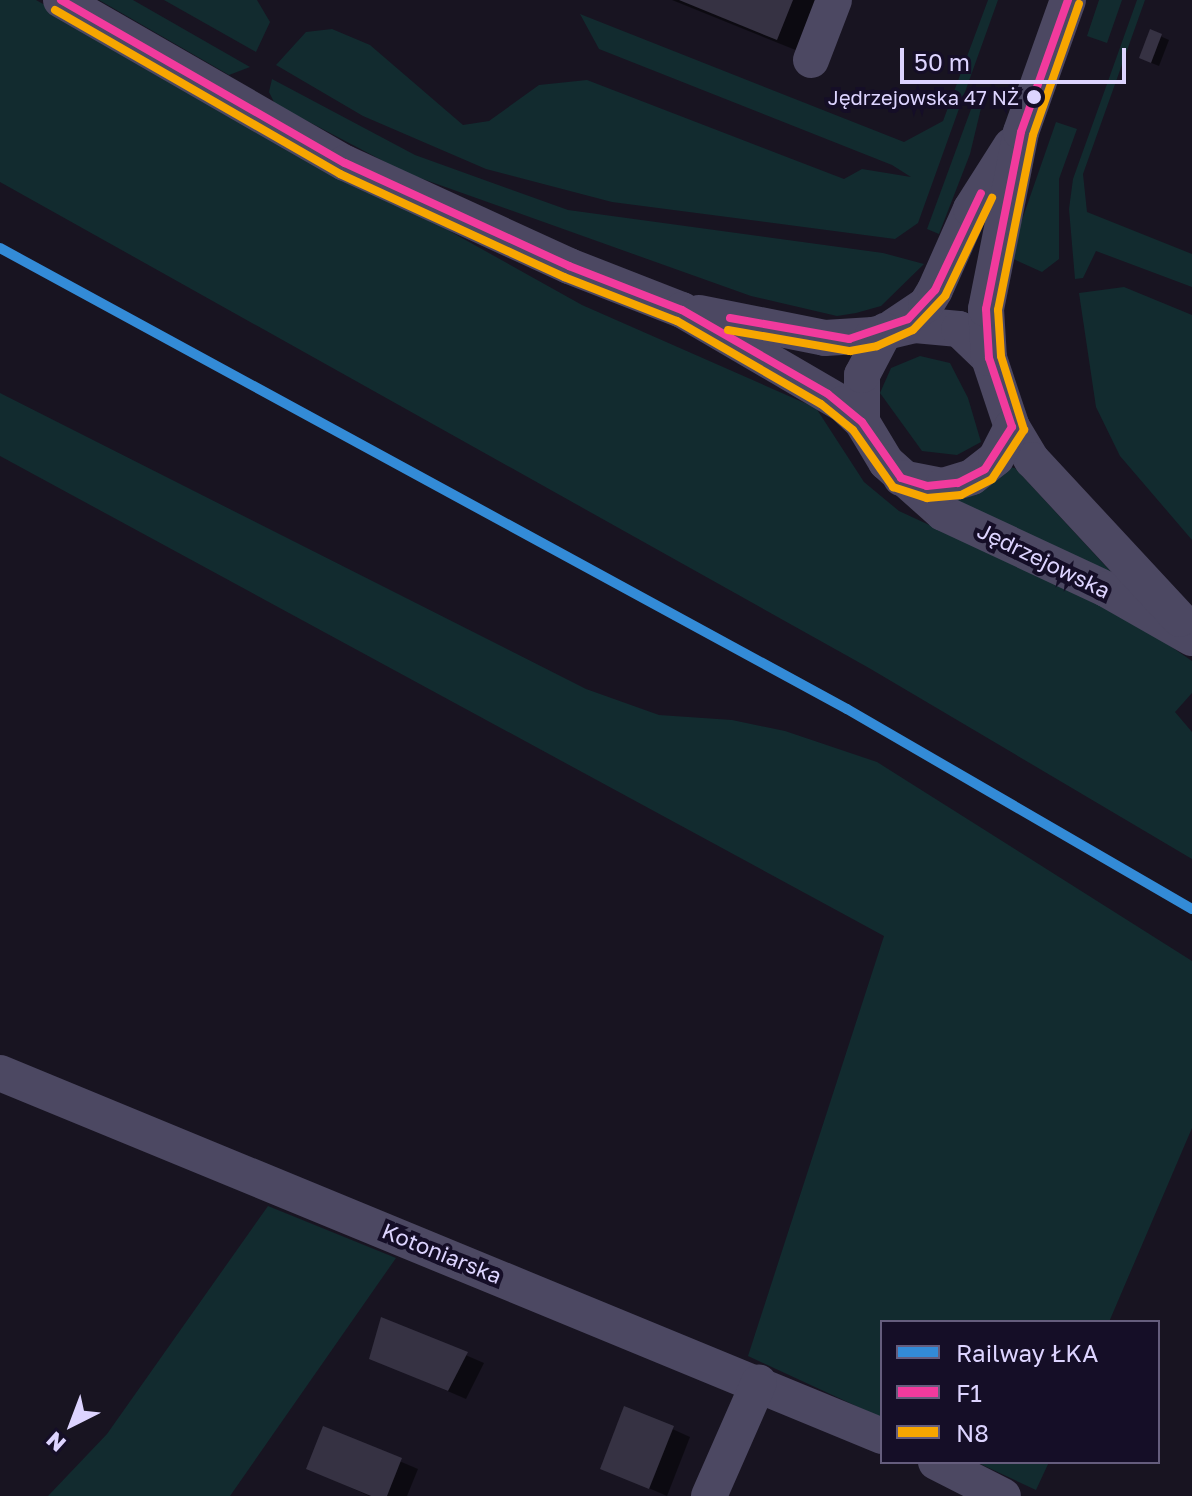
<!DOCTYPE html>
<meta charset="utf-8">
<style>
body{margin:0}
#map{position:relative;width:1192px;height:1496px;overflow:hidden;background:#181421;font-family:"Golos Text",sans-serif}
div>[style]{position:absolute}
.green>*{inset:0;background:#122b2f}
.shadow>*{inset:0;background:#0007}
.building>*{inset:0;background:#363243}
.minor>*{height:36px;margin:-18px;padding:0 18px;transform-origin:18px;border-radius:18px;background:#4c4862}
.bus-1>*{height:8px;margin:-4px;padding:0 4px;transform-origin:4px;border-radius:4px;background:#f13a9d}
.bus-2>*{height:8px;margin:-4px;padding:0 4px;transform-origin:4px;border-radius:4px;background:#f7a600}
.rail-1>*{height:10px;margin:-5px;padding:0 5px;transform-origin:5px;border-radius:5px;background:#338bd7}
.dots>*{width:22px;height:22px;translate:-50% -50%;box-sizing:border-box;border:4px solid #150e27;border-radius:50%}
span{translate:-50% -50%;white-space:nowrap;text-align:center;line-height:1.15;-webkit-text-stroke:8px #150e27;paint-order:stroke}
.bus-label{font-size:20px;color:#ddd4ff}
.right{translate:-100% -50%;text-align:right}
.street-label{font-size:22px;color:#ddd4ff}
.legend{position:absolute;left:880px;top:1320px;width:280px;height:144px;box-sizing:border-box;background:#150e27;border:2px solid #655d7d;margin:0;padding:10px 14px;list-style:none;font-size:24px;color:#ddd4ff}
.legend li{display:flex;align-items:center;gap:16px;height:40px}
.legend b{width:40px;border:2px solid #655d7d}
.north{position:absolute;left:32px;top:1384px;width:80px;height:80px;-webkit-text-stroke:6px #150e27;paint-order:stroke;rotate:222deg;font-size:22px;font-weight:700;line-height:32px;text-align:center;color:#ddd4ff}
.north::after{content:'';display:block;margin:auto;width:28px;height:36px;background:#ddd4ff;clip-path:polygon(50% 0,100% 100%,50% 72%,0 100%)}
.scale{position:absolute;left:900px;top:48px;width:226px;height:36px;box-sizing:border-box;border:4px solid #ddd4ff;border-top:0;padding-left:10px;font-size:24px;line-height:28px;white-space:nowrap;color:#ddd4ff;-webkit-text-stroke:6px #150e27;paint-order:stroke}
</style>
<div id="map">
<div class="green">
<div style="clip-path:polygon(0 0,36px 0,582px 305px,816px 408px,864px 482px,899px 511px,1128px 617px,1192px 661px,1192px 693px,1175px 712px,1192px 732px,1192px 859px,869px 668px,0 182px)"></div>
<div style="clip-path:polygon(99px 0,133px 0,250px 67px,229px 75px)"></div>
<div style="clip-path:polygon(164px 0,257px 0,270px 22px,256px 52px)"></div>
<div style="clip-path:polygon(988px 0,998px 0,918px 223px,895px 239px,612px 202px,486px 169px,363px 116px,276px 65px,306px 32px,332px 29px,370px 45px,463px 125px,489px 121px,539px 85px,587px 80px,844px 179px,862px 169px,911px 177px,892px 165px,599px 49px,580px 14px,904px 142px,943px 121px)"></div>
<div style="clip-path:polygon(1099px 0,1122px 0,1107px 43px,1087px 36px)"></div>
<div style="clip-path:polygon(1137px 0,1145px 0,1083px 174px,1087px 212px,1192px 254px,1192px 287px,1096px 251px,1083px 278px,1075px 279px,1069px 209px,1073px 179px)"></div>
<div style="clip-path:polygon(272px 79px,415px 155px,568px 210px,883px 253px,924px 264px,881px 306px,856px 313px,837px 316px,751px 296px,406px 173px,275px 104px,269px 92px)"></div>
<div style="clip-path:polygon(974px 101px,982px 104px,970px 154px,939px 234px,927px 229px)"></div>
<div style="clip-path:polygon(1056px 122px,1077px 129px,1059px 179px,1059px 259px,1042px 272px,1009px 257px)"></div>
<div style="clip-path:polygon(1124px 287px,1192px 315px,1192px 540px,1120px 456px,1096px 407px,1079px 293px)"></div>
<div style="clip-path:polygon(920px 356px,950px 363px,968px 398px,981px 442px,957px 455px,922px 451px,880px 393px,891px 368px)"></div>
<div style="clip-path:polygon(0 393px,586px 689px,659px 715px,732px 720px,785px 731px,877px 762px,1192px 961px,1192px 1128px,1109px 1322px,882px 1322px,882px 1418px,748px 1356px,884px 936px,0 456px)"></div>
<div style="clip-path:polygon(1009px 467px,1015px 468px,1113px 574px,946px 497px)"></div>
<div style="clip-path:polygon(268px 1206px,396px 1258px,230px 1496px,48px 1496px,107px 1434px)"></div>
<div style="clip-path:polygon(976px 1462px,1049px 1462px,1036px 1490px)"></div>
</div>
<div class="shadow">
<div style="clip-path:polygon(672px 0,824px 0,803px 53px)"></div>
<div style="clip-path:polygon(1151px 32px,1169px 40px,1159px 66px,1149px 62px)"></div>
<div style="clip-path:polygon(382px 1319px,484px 1363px,466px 1399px,371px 1358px)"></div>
<div style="clip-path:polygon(626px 1408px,690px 1437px,667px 1496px,602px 1468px)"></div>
<div style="clip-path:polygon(324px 1429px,418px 1469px,407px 1496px,369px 1496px,308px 1468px)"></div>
</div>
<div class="building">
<div style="clip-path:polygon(679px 0,793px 0,777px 40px)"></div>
<div style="clip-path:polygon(1150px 29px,1162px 34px,1151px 63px,1139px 58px)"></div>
<div style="clip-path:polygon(381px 1317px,468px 1352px,448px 1391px,369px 1359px)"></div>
<div style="clip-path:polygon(624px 1406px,674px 1426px,649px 1489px,600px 1469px)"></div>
<div style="clip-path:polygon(323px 1426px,402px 1458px,387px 1496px,371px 1496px,306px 1469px)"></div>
</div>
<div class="minor">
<div style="left:61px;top:0;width:327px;rotate:29.9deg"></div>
<div style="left:345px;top:163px;width:247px;rotate:24.7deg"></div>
<div style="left:569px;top:266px;width:121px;rotate:21.3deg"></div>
<div style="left:682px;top:310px;width:186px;rotate:30.3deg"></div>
<div style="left:843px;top:404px;width:26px;rotate:43deg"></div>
<div style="left:862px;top:422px;width:47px;rotate:59deg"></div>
<div style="left:886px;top:462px;width:76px;rotate:41.8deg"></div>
<div style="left:943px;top:513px;width:180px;rotate:25deg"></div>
<div style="left:1106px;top:589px;width:99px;rotate:29.7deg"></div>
<div style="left:811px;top:60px;width:64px;rotate:-69deg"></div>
<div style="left:699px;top:313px;width:128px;rotate:11.2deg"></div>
<div style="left:825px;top:338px;width:48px;rotate:-3.6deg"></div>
<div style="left:873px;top:335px;width:43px;rotate:-13.4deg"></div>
<div style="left:915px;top:325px;width:44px;rotate:5.2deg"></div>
<div style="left:959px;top:329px;width:42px;rotate:44deg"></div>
<div style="left:989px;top:358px;width:73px;rotate:71.6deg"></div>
<div style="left:1012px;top:427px;width:39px;rotate:59deg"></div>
<div style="left:1032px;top:460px;width:217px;rotate:47.1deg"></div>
<div style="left:893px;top:327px;width:40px;rotate:-34deg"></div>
<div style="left:926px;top:305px;width:17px;rotate:-59deg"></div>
<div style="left:935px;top:290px;width:89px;rotate:-66deg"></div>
<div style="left:971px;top:209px;width:75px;rotate:-57.6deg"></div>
<div style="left:989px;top:358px;width:49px;rotate:-93.5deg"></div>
<div style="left:986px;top:309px;width:180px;rotate:-78.8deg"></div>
<div style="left:1021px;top:132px;width:140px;rotate:-70.4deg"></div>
<div style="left:862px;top:422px;width:47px;rotate:-90deg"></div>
<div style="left:862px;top:375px;width:50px;rotate:-62.4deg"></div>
<div style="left:901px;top:478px;width:43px;rotate:10.8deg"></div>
<div style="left:943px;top:486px;width:30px;rotate:-17deg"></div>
<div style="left:972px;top:477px;width:31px;rotate:-38deg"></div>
<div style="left:996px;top:458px;width:35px;rotate:-63deg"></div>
<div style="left:0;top:1073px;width:954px;rotate:22.37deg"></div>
<div style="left:936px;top:1462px;width:75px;rotate:26.9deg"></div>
<div style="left:709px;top:1496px;width:124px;rotate:-66.3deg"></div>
</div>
<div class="bus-1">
<div style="left:61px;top:0;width:327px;rotate:29.9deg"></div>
<div style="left:345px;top:163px;width:247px;rotate:24.7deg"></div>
<div style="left:569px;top:266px;width:121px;rotate:21.3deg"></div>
<div style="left:682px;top:310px;width:168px;rotate:29.9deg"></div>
<div style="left:828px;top:394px;width:44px;rotate:39.5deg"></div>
<div style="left:862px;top:422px;width:68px;rotate:55.1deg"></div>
<div style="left:901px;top:478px;width:27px;rotate:17deg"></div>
<div style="left:927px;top:486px;width:31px;rotate:-6deg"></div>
<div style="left:958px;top:483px;width:30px;rotate:-27deg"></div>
<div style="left:985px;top:469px;width:50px;rotate:-57.3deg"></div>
<div style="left:1012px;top:427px;width:73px;rotate:-108.4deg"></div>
<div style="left:989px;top:358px;width:49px;rotate:-93.5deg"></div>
<div style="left:986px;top:309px;width:180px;rotate:-78.8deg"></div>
<div style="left:1021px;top:132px;width:140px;rotate:-70.4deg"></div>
<div style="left:730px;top:318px;width:121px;rotate:10deg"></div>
<div style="left:849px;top:339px;width:62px;rotate:-18.7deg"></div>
<div style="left:908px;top:319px;width:40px;rotate:-47deg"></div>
<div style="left:935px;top:290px;width:107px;rotate:-64.6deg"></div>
</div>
<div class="bus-2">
<div style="left:55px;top:10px;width:329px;rotate:29.9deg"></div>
<div style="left:340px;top:174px;width:247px;rotate:24.7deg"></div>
<div style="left:564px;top:277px;width:121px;rotate:21.3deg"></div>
<div style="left:677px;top:321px;width:166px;rotate:30deg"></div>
<div style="left:821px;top:404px;width:41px;rotate:39.1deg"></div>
<div style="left:853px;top:430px;width:70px;rotate:54.9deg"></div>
<div style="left:893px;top:487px;width:36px;rotate:18deg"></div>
<div style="left:927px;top:498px;width:34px;rotate:-5deg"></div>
<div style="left:961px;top:495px;width:35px;rotate:-27deg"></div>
<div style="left:992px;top:479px;width:59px;rotate:-56.9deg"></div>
<div style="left:1024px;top:430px;width:77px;rotate:-107.3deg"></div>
<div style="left:1001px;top:356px;width:46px;rotate:-93.7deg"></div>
<div style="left:998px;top:310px;width:178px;rotate:-78.7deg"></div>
<div style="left:1033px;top:135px;width:139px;rotate:-70.7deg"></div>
<div style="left:728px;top:330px;width:124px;rotate:9.8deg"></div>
<div style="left:850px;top:351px;width:27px;rotate:-10deg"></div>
<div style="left:877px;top:346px;width:39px;rotate:-24deg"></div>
<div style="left:913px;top:330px;width:47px;rotate:-46.7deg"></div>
<div style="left:945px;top:296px;width:109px;rotate:-64.4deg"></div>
</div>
<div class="rail-1">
<div style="left:0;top:248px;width:964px;rotate:28.56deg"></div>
<div style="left:847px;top:709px;width:399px;rotate:30.1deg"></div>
</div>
<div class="dots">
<div style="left:1034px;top:97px;background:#ddd4ff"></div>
</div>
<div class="bus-label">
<span class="right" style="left:1019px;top:97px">Jędrzejowska 47 NŻ</span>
</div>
<div class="street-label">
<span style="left:1044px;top:560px;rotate:26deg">Jędrzejowska</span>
<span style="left:442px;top:1253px;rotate:22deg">Kotoniarska</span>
</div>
<ul class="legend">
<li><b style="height:10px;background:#338bd7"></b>Railway ŁKA</li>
<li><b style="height:10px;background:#f13a9d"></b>F1</li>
<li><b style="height:10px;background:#f7a600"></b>N8</li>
</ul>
<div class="north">N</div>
<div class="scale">50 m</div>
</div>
